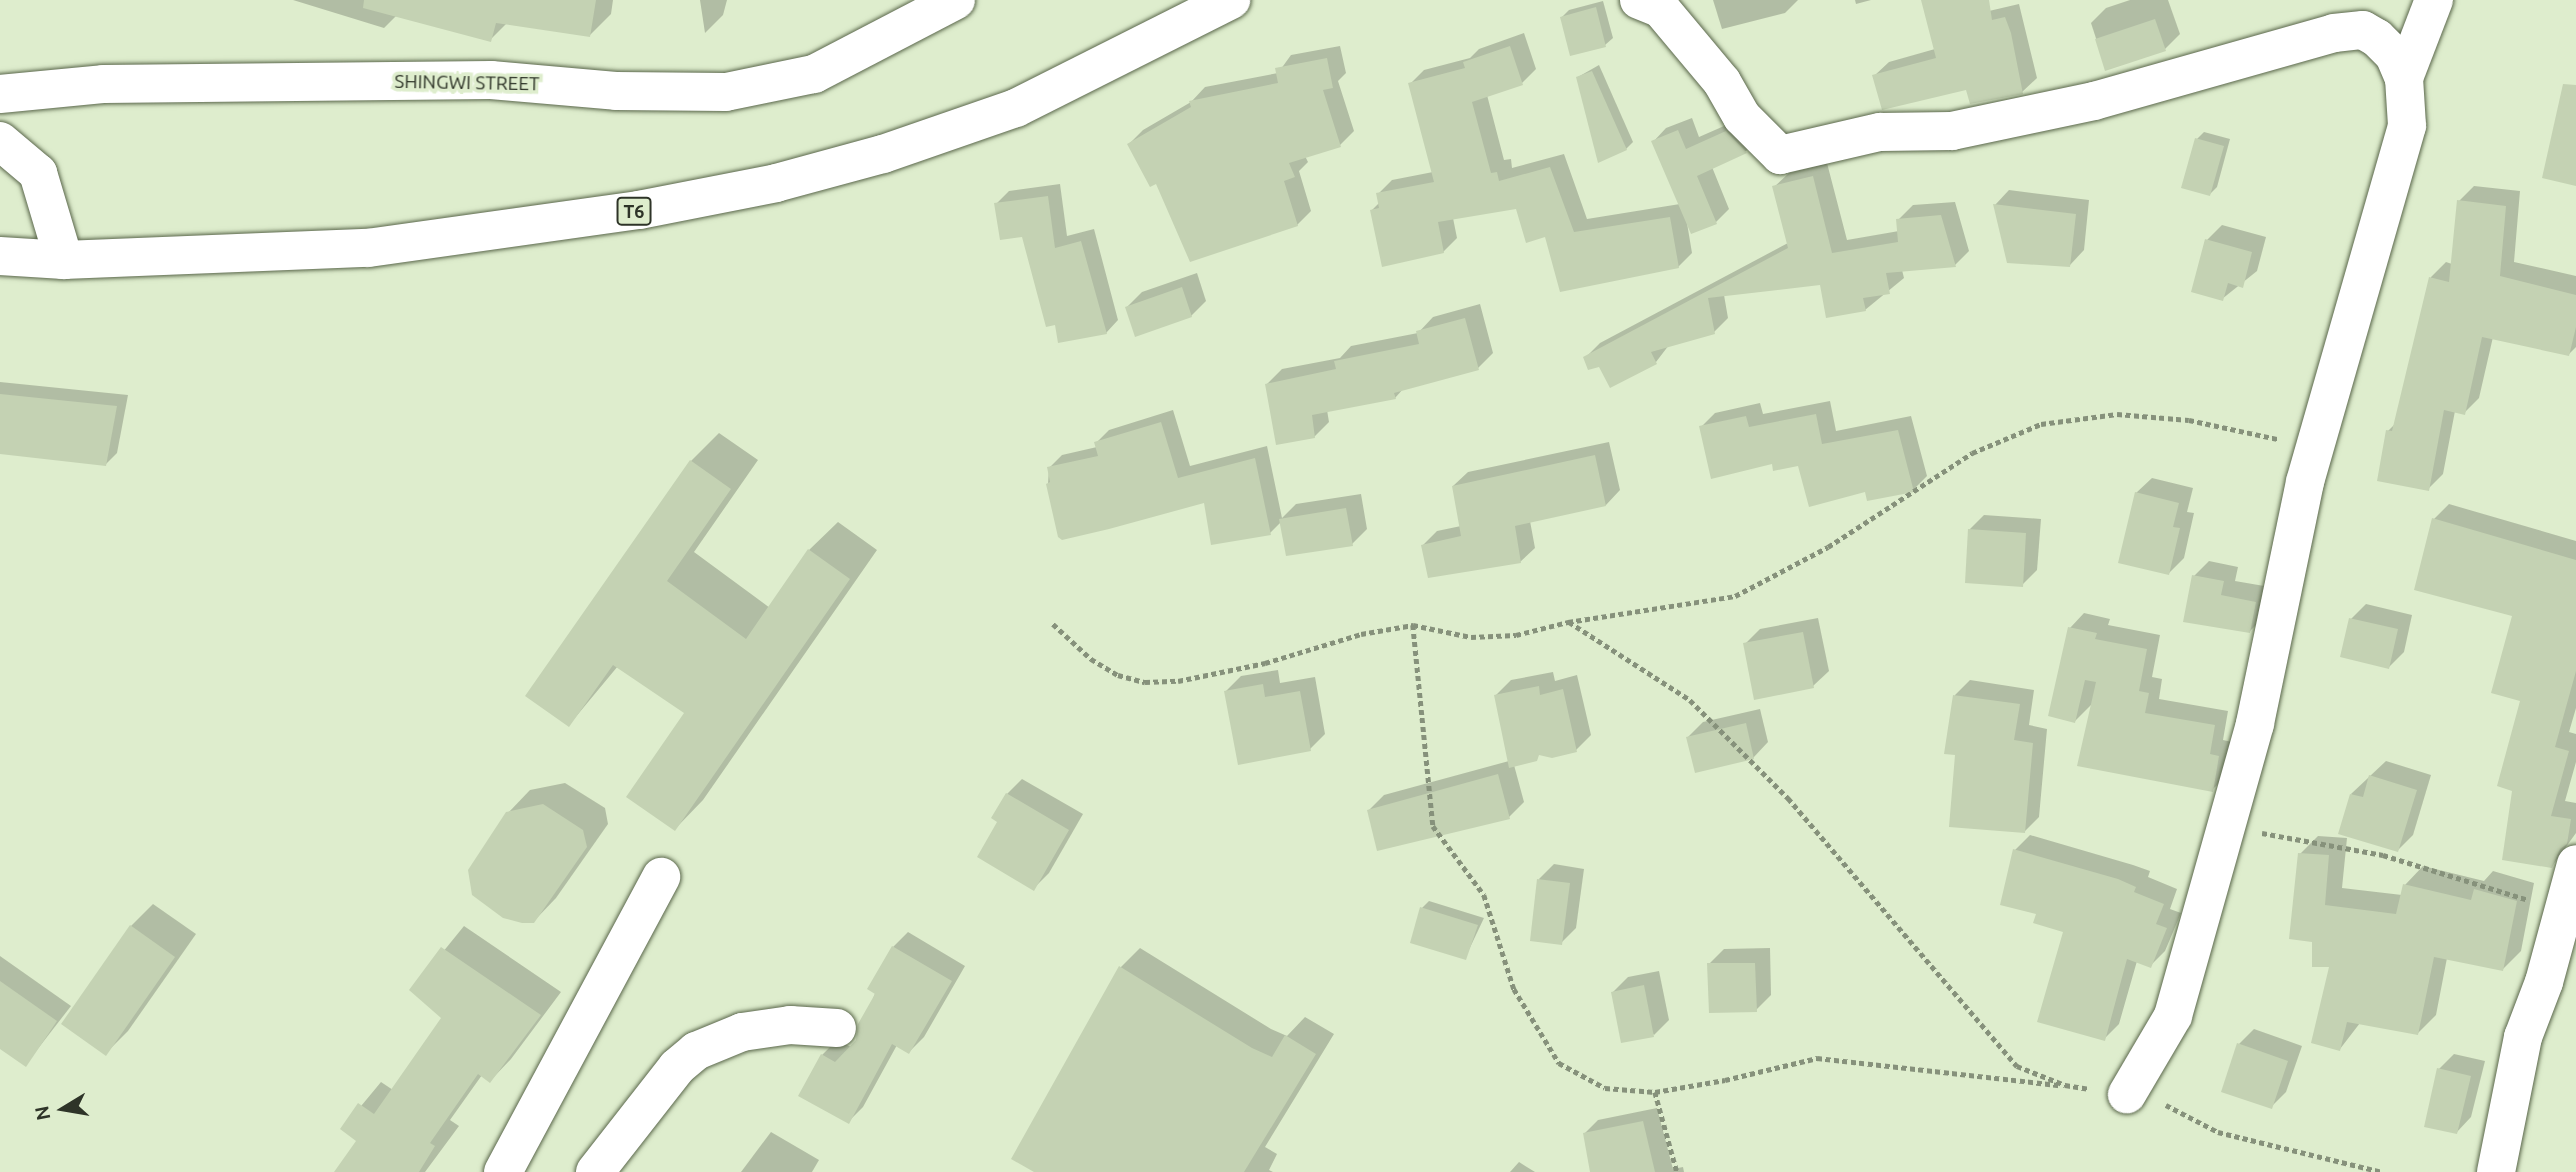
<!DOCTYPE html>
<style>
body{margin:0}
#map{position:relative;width:2576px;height:1172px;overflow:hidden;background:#deedcd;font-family:Ubuntu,sans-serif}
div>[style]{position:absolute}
.shadow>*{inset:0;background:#0003}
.building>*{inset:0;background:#c4d2b3}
.path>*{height:4.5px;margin-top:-2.25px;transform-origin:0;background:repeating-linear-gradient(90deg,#86917b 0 5px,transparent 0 8.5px)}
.roads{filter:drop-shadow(0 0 2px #5a674b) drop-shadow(0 0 2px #5a674b)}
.minor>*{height:38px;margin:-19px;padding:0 19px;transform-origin:19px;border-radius:19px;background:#fff}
.highway>*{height:38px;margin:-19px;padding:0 19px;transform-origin:19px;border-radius:19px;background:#fff}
span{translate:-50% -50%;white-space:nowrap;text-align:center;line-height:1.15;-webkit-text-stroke:7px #deedcd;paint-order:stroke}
.shield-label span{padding:2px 5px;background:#deedcd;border:2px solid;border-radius:5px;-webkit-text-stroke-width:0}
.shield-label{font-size:18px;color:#2e3428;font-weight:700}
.street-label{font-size:19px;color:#2e3428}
.north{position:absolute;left:28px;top:1074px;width:70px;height:70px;-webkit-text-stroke:5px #deedcd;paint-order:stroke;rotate:259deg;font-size:19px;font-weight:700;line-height:28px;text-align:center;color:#2e3428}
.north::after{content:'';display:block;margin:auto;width:24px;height:32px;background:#2e3428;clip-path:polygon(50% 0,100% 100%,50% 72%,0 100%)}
</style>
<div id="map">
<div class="shadow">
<div style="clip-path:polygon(293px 0,613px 0,611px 14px,590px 35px,507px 23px,490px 40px,396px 16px,384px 28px)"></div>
<div style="clip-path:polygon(700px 0,727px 0,723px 15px,705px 33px)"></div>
<div style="clip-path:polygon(1713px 0,1798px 0,1785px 13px,1722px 29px)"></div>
<div style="clip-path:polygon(1855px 0,1871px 0,1856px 4px)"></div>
<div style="clip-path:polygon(1937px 0,1972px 0,1976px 14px,2019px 4px,2037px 78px,2022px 92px,1874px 76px,1889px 62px,1935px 49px)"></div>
<div style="clip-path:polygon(2130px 0,2168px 0,2180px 34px,2165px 49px,2106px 69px,2091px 23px,2106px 8px)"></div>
<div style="clip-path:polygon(1603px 1px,1613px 38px,1605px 45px,1562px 17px,1569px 10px)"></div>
<div style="clip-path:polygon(1524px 33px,1536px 69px,1522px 83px,1487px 95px,1504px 160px,1511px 159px,1512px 168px,1564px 154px,1587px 219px,1680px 204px,1653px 142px,1666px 128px,1692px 118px,1699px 137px,1740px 119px,1759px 138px,1746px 151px,1712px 167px,1729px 209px,1716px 222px,1687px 223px,1692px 253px,1678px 267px,1546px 235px,1517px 207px,1453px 218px,1457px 238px,1443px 252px,1372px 210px,1379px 203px,1378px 194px,1392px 180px,1433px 172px,1410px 84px,1424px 70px,1470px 58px,1479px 49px)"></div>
<div style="clip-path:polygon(1340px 46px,1346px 73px,1338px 81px,1354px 131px,1340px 145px,1305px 156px,1308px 162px,1299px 171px,1311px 211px,1297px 225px,1157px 181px,1129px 144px,1143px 130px,1191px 102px,1205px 87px,1278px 73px,1291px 55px)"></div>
<div style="clip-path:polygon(1599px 65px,1633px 142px,1626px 149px,1578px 77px)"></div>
<div style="clip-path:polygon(2204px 132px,2230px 139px,2217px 187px,2210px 194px,2197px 139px)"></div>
<div style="clip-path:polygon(1827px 163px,1847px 240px,1899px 231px,1898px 220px,1913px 205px,1955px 202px,1969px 251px,1955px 265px,1902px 270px,1904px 278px,1865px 310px,1822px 283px,1724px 295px,1728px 318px,1714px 332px,1669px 345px,1656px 362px,1599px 365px,1585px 358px,1600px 343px,1788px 243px,1774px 187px,1789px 173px)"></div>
<div style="clip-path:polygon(1060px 184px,1067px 236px,1094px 229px,1118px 320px,1106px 333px,1056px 323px,1023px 235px,996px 204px,1009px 191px)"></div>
<div style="clip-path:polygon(2474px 186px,2520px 191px,2514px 262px,2576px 276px,2576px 347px,2569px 354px,2493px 337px,2479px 398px,2464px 413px,2455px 411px,2443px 474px,2428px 489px,2388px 431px,2396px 423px,2431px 277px,2446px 262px,2452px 264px,2459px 201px)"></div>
<div style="clip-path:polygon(2009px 190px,2089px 200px,2084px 250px,2070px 265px,1995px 205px)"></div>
<div style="clip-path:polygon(2222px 225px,2266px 237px,2257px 271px,2222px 299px,2207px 240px)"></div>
<div style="clip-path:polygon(1197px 273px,1206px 301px,1191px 316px,1127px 307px,1142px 292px)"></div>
<div style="clip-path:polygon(1480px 304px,1493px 353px,1478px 368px,1404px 388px,1395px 398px,1327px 410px,1329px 422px,1314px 437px,1267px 384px,1282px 369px,1340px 358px,1351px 346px,1418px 333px,1433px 317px)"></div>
<div style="clip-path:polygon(0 382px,128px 395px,117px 453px,105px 465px,0 453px)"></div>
<div style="clip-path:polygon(1830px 401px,1836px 431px,1911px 416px,1927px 476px,1913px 490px,1867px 490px,1800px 464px,1773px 462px,1701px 427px,1715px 413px,1760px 403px,1763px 414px)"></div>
<div style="clip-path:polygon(1173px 410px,1190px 466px,1267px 446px,1282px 518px,1296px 504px,1361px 494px,1367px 529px,1352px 544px,1282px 521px,1270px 533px,1205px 500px,1048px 484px,1049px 468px,1062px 455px,1097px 447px,1096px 443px,1109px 430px)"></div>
<div style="clip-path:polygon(719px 433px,758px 460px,694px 552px,770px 608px,809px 550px,838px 522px,877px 550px,703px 800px,675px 829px,687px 713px,618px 666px,569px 725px,691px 461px)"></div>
<div style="clip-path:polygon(1609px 442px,1620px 490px,1606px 505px,1530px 521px,1535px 548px,1520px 562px,1423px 545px,1437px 531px,1461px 526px,1453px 486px,1468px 472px)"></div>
<div style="clip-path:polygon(2152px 478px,2193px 488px,2187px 512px,2194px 513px,2184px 558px,2169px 573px,2136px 493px)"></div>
<div style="clip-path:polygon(2449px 504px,2576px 541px,2576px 708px,2569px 732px,2576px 734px,2576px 762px,2565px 801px,2576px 803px,2576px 833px,2552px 866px,2514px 789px,2522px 700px,2515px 615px,2434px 519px)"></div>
<div style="clip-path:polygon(1984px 515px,2041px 519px,2037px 570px,2022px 585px,1969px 530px)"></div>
<div style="clip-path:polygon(2209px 561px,2238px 567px,2235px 581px,2270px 587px,2265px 616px,2250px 631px,2194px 576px)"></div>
<div style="clip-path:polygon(2366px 604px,2412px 615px,2404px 652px,2389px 667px,2351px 619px)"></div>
<div style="clip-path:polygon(2084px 613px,2110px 619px,2108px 625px,2160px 635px,2152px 677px,2162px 679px,2159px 699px,2228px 711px,2223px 740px,2232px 742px,2226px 776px,2212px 790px,2093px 703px,2075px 721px,2070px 628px)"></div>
<div style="clip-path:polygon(1818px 618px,1829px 671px,1813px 686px,1745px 644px,1760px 629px)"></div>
<div style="clip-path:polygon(1278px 670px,1280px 683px,1315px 677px,1325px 734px,1310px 749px,1226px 691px,1241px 676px)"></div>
<div style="clip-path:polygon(1553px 672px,1555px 681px,1577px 675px,1591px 735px,1576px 750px,1542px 753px,1514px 765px,1524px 802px,1509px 817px,1369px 810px,1384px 795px,1509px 761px,1496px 695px,1511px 680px)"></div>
<div style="clip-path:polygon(1970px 680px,2034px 690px,2029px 725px,2047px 729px,2039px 817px,2024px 832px,1957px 754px,1955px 695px)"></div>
<div style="clip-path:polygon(1760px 709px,1768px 742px,1753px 758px,1688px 737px,1703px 722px)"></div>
<div style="clip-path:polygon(2386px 761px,2431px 775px,2413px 835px,2398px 850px,2351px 794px)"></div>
<div style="clip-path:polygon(1022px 779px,1083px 814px,1049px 873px,1034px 888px,999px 822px,1007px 794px)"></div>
<div style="clip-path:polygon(565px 783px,605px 808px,608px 824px,556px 898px,534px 921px,508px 813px,530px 790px)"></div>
<div style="clip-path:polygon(2030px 835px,2133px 865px,2150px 871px,2148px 877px,2177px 889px,2170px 909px,2181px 913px,2165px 951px,2150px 966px,2137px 961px,2119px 1024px,2104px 1039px,2065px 931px,2038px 912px,2015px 850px)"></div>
<div style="clip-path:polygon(2318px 836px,2347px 838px,2342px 888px,2402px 895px,2405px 885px,2423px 866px,2484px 881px,2493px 871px,2534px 883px,2521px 951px,2503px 969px,2447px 958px,2436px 1015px,2418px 1033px,2360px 1023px,2340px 1049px,2332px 965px,2314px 940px,2300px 854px)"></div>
<div style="clip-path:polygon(1554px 864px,1584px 869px,1576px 928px,1561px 943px,1539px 879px)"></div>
<div style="clip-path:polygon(1429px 901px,1484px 918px,1465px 958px,1422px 908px)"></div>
<div style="clip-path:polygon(153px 904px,196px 934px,128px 1031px,106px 1053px,63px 1023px,131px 926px)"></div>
<div style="clip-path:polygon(464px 926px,561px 992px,511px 1059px,490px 1081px,482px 1075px,450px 1120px,459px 1126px,425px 1172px,336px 1172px,358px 1140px,342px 1129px,381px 1082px,393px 1090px,444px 1017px,412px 990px)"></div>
<div style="clip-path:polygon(908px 932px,965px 966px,924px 1037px,909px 1052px,897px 1045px,863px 1107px,848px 1122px,822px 1055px,837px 1040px,851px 1047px,857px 1040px,893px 947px)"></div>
<div style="clip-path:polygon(1140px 948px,1271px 1029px,1287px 1036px,1305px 1017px,1334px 1034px,1265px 1147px,1277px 1154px,1269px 1170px,1273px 1172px,1038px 1172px,1121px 967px)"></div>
<div style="clip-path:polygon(1770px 948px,1771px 995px,1756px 1010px,1709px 964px,1724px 949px)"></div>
<div style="clip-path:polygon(0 956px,71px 1006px,26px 1064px,0 1047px)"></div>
<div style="clip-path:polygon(1659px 971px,1669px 1020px,1654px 1035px,1613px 992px,1628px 977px)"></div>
<div style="clip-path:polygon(2254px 1029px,2302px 1046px,2286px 1092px,2271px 1107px,2239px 1044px)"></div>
<div style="clip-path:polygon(2454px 1054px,2485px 1061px,2471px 1117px,2456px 1133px,2439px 1069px)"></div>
<div style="clip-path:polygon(1657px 1108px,1673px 1169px,1683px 1167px,1684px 1172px,1591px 1172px,1585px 1133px,1598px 1120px)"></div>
<div style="clip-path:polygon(771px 1132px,819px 1160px,812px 1172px,741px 1172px)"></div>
<div style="clip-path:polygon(1519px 1162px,1535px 1172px,1510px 1172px)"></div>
</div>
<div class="building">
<div style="clip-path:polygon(364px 0,596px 0,590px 37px,496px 23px,491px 42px,363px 8px)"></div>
<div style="clip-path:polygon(1921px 0,1989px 0,1992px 20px,2005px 17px,2011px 33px,2023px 94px,1970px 104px,1966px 90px,1882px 110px,1872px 75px,1936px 58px)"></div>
<div style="clip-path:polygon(1596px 7px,1606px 47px,1570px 56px,1560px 17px)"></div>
<div style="clip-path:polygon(2155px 19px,2166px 51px,2105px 71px,2095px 39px)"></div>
<div style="clip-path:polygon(1510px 46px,1523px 85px,1472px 102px,1491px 173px,1497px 172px,1499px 181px,1550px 167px,1574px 232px,1670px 217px,1679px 268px,1560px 292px,1545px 237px,1526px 243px,1516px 209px,1438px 222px,1444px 253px,1382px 267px,1370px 210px,1379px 208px,1376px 193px,1434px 182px,1408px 83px,1465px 68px,1463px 62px)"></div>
<div style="clip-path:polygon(1327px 58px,1333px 88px,1323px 90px,1341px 147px,1289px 163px,1295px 177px,1284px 181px,1298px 226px,1190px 262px,1156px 184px,1150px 187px,1127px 144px,1191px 107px,1189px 101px,1278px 83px,1275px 68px)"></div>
<div style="clip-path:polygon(1592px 71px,1627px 150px,1598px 163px,1576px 77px)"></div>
<div style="clip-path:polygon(2563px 84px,2576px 85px,2576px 186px,2542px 178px)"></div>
<div style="clip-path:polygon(1678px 130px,1686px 149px,1726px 131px,1747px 153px,1697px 176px,1717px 224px,1691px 234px,1651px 141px)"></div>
<div style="clip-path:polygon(2195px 138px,2224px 146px,2210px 196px,2181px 188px)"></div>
<div style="clip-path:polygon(1813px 176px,1832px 253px,1898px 242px,1896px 219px,1941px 215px,1956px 267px,1886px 273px,1890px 294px,1863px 298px,1866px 311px,1826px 318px,1820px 285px,1708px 298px,1715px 334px,1651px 352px,1657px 364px,1610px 388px,1599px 367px,1588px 370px,1583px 357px,1788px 248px,1772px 186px)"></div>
<div style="clip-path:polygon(1048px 196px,1055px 248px,1081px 241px,1107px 334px,1058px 343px,1055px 325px,1046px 327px,1022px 237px,1000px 240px,994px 203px)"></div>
<div style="clip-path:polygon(2457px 200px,2506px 206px,2500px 276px,2576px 295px,2576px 327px,2569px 356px,2482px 337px,2465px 415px,2444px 410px,2429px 491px,2377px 481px,2386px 430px,2392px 431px,2429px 277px,2449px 282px)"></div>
<div style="clip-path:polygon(1993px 204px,2076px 214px,2070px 267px,2007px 263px)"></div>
<div style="clip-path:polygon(2205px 239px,2252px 252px,2243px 288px,2228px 283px,2223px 301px,2191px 292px)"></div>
<div style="clip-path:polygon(1182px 287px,1192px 317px,1135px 337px,1125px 307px)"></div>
<div style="clip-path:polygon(1465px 318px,1479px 370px,1394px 393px,1396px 399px,1312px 415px,1315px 438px,1276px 445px,1265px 384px,1336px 369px,1334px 361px,1419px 344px,1416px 331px)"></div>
<div style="clip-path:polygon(0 394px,117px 406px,106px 466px,0 454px)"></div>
<div style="clip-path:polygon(1816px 414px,1822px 444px,1898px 430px,1914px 492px,1867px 501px,1865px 492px,1809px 507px,1798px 466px,1773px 471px,1772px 464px,1711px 479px,1699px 426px,1746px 416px,1749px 427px)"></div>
<div style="clip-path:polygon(1161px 422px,1178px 478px,1255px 458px,1271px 535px,1211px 545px,1204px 503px,1109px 529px,1062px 540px,1058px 537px,1046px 484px,1050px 482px,1047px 467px,1098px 456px,1094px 442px)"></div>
<div style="clip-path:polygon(1595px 455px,1606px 506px,1515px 526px,1521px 563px,1428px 578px,1421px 545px,1461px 536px,1452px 486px)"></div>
<div style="clip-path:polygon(690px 460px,731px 489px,667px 581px,746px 639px,808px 549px,850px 579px,675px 831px,626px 797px,684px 713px,613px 665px,569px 727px,525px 696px)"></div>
<div style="clip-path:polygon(2135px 492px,2179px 503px,2173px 527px,2180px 528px,2169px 575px,2118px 563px)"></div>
<div style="clip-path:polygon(1346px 508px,1353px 546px,1286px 556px,1279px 519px)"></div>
<div style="clip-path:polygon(2432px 518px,2576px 560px,2576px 671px,2555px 747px,2569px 751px,2551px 816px,2571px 819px,2567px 844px,2560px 849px,2552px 868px,2502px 860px,2512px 791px,2497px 786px,2520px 701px,2491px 693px,2512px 616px,2414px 590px)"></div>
<div style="clip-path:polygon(1968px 529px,2026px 533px,2023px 587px,1965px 583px)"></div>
<div style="clip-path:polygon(2192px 575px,2224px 581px,2221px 595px,2256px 602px,2250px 633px,2183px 622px)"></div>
<div style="clip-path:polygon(2349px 618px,2398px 629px,2389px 669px,2340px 657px)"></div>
<div style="clip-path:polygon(2068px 627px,2097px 633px,2095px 639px,2147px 649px,2139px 691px,2149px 693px,2145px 713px,2215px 725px,2210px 754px,2219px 756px,2213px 792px,2077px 766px,2096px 682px,2085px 680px,2075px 723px,2048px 716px)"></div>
<div style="clip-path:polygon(1803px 632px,1814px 688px,1754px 700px,1743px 643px)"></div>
<div style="clip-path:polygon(1263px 684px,1265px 697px,1300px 691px,1311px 751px,1238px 765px,1224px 691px)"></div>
<div style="clip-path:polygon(1539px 686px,1540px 695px,1563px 689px,1577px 752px,1552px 758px,1539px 755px,1537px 761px,1509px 768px,1494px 695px)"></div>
<div style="clip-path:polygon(1953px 695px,2020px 704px,2014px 740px,2033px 743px,2025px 833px,1949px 827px,1955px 755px,1944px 754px)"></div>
<div style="clip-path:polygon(1746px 723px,1754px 759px,1695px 773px,1686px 737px)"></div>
<div style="clip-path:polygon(1498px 774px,1510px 819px,1377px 851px,1367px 810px)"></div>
<div style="clip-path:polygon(2369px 775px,2417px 790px,2398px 852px,2338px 834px,2350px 794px,2363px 797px)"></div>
<div style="clip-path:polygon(1006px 793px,1069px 830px,1034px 891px,977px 857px,997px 822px,991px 818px)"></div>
<div style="clip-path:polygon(543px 804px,583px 830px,587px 847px,534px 923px,522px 923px,503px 918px,472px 895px,468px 870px,506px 812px)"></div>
<div style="clip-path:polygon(2013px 849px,2118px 879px,2136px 887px,2134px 892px,2164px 904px,2156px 924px,2167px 928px,2151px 968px,2127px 959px,2105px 1041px,2037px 1022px,2063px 932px,2033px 923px,2036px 914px,2000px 905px)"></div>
<div style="clip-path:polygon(2298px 853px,2329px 855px,2325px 905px,2396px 914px,2403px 884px,2471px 900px,2474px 889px,2517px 901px,2503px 971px,2434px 957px,2418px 1035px,2347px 1022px,2340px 1051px,2311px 1043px,2329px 967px,2312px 967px,2312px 942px,2289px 939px)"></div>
<div style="clip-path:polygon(1537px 879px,1570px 883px,1562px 945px,1530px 941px)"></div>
<div style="clip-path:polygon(1420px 907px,1478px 925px,1466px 960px,1410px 943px)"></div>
<div style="clip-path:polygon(130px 925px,175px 957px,106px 1056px,61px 1024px)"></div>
<div style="clip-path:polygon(892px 946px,952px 981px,909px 1054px,892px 1044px,849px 1124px,798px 1096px,821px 1054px,835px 1062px,856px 1040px,858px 1024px,875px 994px,867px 989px)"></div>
<div style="clip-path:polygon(441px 947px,541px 1015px,490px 1083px,478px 1074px,430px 1143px,435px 1146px,419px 1172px,334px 1172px,356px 1141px,340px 1129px,358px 1103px,374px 1114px,441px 1018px,409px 990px)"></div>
<div style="clip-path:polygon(1707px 963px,1755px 963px,1757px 1012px,1709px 1013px)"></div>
<div style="clip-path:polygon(1119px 966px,1252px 1048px,1272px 1057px,1285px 1035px,1316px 1054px,1244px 1172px,1034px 1172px,1011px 1159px)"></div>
<div style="clip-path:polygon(0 981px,57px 1021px,26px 1067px,0 1049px)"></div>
<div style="clip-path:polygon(1644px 985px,1654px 1037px,1621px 1043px,1611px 992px)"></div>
<div style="clip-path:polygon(2237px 1043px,2288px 1061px,2272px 1109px,2221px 1092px)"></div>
<div style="clip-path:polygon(2437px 1068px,2471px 1076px,2457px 1134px,2424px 1127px)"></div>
<div style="clip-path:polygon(1643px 1121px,1655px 1172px,1590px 1172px,1583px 1133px)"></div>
</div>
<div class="path">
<div style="left:1569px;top:622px;width:144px;rotate:32.8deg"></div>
<div style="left:1690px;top:700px;width:139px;rotate:45deg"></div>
<div style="left:1788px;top:798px;width:353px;rotate:49.5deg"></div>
<div style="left:2017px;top:1066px;width:52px;rotate:21.6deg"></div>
<div style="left:2065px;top:1085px;width:25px;rotate:9deg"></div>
<div style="left:1053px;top:624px;width:52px;rotate:42.6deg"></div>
<div style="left:1091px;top:659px;width:31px;rotate:31deg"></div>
<div style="left:1118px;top:675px;width:28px;rotate:15deg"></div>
<div style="left:1145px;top:682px;width:33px;rotate:-2deg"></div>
<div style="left:1178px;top:681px;width:89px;rotate:-11.7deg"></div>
<div style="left:1265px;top:663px;width:100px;rotate:-16.8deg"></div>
<div style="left:1361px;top:634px;width:53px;rotate:-9.8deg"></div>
<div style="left:1413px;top:625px;width:59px;rotate:11.7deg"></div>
<div style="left:1471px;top:637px;width:45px;rotate:-2.5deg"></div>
<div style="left:1516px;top:635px;width:54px;rotate:-14deg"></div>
<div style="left:1568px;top:622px;width:169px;rotate:-8.8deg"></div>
<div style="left:1735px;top:596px;width:105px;rotate:-27.8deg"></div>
<div style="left:1828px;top:547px;width:172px;rotate:-33.1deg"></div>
<div style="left:1972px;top:453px;width:75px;rotate:-22.8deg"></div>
<div style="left:2041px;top:424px;width:77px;rotate:-7.5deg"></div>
<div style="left:2117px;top:414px;width:72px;rotate:4.8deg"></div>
<div style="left:2189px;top:420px;width:91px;rotate:12.1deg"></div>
<div style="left:1413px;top:625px;width:202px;rotate:84.3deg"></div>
<div style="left:1433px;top:826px;width:86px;rotate:53.5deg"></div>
<div style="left:1484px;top:895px;width:99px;rotate:72.3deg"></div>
<div style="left:1514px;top:989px;width:87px;rotate:58.7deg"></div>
<div style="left:1559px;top:1063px;width:52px;rotate:28.5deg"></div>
<div style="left:1605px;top:1088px;width:50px;rotate:4.6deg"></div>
<div style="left:1655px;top:1092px;width:71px;rotate:-9.7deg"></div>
<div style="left:1725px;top:1080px;width:95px;rotate:-13.4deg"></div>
<div style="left:1817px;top:1058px;width:244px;rotate:6.4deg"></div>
<div style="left:2262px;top:833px;width:123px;rotate:10.3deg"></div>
<div style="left:2383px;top:855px;width:152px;rotate:17.2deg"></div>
<div style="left:1655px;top:1092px;width:83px;rotate:74.6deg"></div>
<div style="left:2166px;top:1105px;width:59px;rotate:27.4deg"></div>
<div style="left:2218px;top:1132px;width:169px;rotate:13.7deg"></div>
</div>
<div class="roads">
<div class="minor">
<div style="left:1639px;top:0;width:24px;rotate:22deg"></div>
<div style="left:1661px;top:9px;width:95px;rotate:50.1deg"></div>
<div style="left:1722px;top:82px;width:40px;rotate:60.3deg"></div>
<div style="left:1742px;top:117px;width:54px;rotate:45deg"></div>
<div style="left:1780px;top:155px;width:103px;rotate:-13deg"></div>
<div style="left:1880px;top:132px;width:72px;rotate:-0.8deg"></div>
<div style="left:1952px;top:131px;width:145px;rotate:-11.9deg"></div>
<div style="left:2094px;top:101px;width:249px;rotate:-15.8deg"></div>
<div style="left:2334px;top:33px;width:29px;rotate:-6deg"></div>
<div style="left:2363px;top:30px;width:16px;rotate:30deg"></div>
<div style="left:2377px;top:38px;width:24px;rotate:45deg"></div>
<div style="left:2394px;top:55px;width:25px;rotate:67deg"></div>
<div style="left:2404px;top:78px;width:48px;rotate:86.4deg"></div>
<div style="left:2407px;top:126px;width:370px;rotate:106deg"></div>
<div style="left:2305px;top:482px;width:247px;rotate:101.7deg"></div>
<div style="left:2255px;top:724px;width:303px;rotate:105.7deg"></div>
<div style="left:2173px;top:1016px;width:91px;rotate:120.5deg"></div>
<div style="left:2404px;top:78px;width:84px;rotate:-69deg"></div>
<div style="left:0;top:94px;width:103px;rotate:-5.5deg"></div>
<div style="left:103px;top:84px;width:388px;rotate:-0.6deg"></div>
<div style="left:491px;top:80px;width:125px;rotate:5deg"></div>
<div style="left:616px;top:91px;width:110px;rotate:0.5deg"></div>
<div style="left:726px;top:92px;width:90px;rotate:-11.6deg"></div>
<div style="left:814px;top:74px;width:160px;rotate:-27.5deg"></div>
<div style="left:0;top:141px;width:50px;rotate:40.1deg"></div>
<div style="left:38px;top:173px;width:91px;rotate:73.4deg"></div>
<div style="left:503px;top:1172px;width:335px;rotate:-61.8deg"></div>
<div style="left:595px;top:1172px;width:133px;rotate:-52deg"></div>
<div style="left:677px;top:1067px;width:25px;rotate:-40deg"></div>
<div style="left:696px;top:1051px;width:50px;rotate:-22.4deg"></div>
<div style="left:742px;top:1032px;width:49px;rotate:-8.3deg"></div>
<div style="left:790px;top:1025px;width:47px;rotate:3.7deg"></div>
<div style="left:2496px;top:1172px;width:138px;rotate:-78.7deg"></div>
<div style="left:2523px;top:1037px;width:59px;rotate:-69.1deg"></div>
<div style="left:2544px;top:982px;width:122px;rotate:-74.8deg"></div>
</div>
<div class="highway">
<div style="left:0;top:256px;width:64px;rotate:3.6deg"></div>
<div style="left:64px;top:260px;width:304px;rotate:-2.3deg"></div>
<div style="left:368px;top:248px;width:274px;rotate:-8deg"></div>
<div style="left:639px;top:210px;width:140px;rotate:-11.1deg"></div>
<div style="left:776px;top:183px;width:111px;rotate:-15.2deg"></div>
<div style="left:883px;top:154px;width:141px;rotate:-19.1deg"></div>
<div style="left:1016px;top:108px;width:241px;rotate:-26.7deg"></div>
</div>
</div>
<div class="shield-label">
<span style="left:634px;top:211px">T6</span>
</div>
<div class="street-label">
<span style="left:467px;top:83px;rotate:1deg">SHINGWI STREET</span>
</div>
<div class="north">N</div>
</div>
